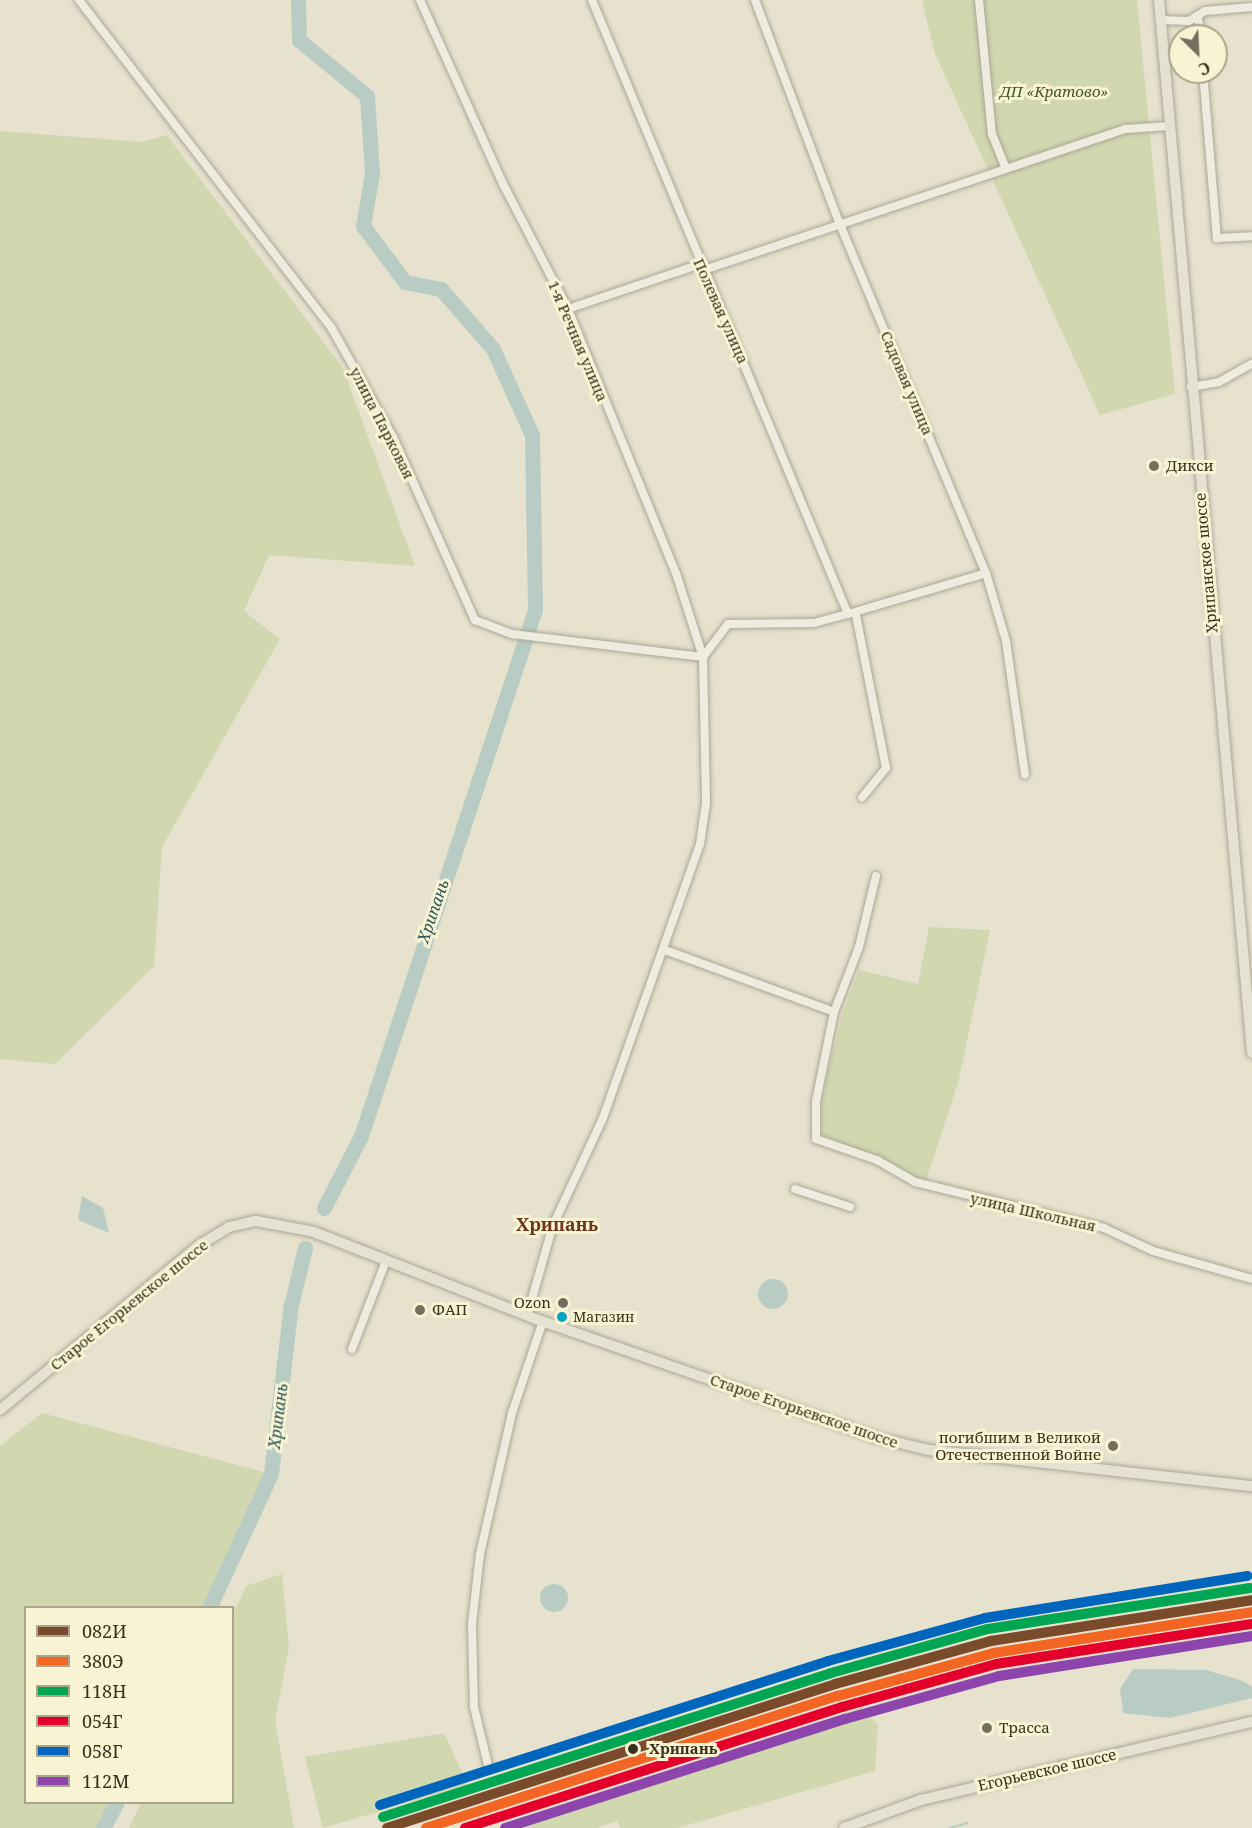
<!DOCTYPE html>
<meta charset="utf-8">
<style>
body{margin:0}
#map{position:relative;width:1252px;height:1828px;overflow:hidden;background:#e6e2ce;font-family:"Noto Serif",serif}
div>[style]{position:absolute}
.green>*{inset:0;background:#d1d8af}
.water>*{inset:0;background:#b8ccc4}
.round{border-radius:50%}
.stream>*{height:2px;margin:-1px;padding:0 1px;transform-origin:1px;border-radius:1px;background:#b8ccc4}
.river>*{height:15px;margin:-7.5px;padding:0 7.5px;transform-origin:7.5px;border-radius:7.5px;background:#b8ccc4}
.roads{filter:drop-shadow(0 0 2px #aba796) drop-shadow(0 0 2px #aba796)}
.minor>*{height:8px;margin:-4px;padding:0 4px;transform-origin:4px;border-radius:4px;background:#eeebdf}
.major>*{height:10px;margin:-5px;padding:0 5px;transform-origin:5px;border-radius:5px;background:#e5e2d1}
.rail-1>*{height:10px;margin:-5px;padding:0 5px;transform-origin:5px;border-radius:5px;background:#7a4b2a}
.rail-2>*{height:10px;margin:-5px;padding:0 5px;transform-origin:5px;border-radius:5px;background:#f26522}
.rail-3>*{height:10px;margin:-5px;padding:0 5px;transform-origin:5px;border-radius:5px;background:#00a651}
.rail-4>*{height:10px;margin:-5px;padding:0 5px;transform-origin:5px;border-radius:5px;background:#e4002b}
.rail-5>*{height:10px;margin:-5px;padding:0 5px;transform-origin:5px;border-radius:5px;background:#0065bd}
.rail-6>*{height:10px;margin:-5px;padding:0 5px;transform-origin:5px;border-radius:5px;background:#8e44ad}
.dots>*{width:16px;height:16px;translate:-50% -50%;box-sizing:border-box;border:3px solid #f7f3d3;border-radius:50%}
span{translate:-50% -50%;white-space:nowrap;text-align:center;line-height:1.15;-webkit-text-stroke:6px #f7f3d3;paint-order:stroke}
.bus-label{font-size:14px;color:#3a301e}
.left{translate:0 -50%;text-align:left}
.park-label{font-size:15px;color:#425823;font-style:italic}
.street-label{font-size:15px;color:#3a301e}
.poi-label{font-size:15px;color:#3a301e}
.right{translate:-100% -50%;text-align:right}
.stop-label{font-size:15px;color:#3a301e;font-weight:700}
.water-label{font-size:16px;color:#2c565b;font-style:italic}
.quarter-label{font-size:18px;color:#69381b;font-weight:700}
.legend{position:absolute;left:24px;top:1606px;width:210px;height:198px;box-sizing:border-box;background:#f7f3d3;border:2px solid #aba58b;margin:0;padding:8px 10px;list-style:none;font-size:18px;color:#3a301e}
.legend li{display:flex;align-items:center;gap:12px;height:30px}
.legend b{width:30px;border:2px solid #aba58b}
.north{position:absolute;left:1168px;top:24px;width:60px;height:60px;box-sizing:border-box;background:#f7f3d3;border:2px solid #aba58b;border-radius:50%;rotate:156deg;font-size:16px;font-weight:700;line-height:24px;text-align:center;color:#3a301e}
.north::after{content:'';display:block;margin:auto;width:21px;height:27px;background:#766e5c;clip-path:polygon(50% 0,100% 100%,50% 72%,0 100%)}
</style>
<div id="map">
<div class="green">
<div style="clip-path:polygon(922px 0,1137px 0,1175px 394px,1100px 415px,935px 54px)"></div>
<div style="clip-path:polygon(0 131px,142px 142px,167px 135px,343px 368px,415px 566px,269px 555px,244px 611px,280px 639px,162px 847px,154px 966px,55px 1064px,0 1059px)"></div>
<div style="clip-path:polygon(929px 927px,990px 930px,959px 1079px,926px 1181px,822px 1135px,822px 1097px,842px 1015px,859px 970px,918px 984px)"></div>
<div style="clip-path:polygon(42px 1413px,271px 1474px,209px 1607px,26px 1608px,26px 1802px,117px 1803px,103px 1828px,0 1828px,0 1446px)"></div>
<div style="clip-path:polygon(282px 1574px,289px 1648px,275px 1720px,294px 1828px,129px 1828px,141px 1803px,232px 1802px,233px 1614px,246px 1586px)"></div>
<div style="clip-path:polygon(861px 1707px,878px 1725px,875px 1771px,677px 1828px,621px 1828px,617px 1821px,597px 1828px,510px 1828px,669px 1771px,790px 1737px)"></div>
<div style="clip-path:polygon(444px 1733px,468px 1785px,323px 1828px,305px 1757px)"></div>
</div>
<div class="water">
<div style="clip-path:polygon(82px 1196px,103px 1208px,109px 1233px,78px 1220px)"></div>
<div class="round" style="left:758px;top:1279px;width:30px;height:30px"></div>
<div class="round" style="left:540px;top:1584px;width:28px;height:28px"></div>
<div style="clip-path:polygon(1133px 1669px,1206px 1670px,1243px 1681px,1252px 1687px,1252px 1698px,1170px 1718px,1123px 1713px,1120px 1689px)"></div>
</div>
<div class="stream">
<div style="left:950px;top:1828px;width:18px;rotate:-16deg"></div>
</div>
<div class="river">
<div style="left:298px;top:0;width:40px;rotate:88.6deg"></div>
<div style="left:299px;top:40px;width:88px;rotate:39.5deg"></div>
<div style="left:367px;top:96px;width:77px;rotate:86.3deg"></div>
<div style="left:372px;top:173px;width:54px;rotate:99.6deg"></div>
<div style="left:363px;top:226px;width:70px;rotate:53.1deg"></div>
<div style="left:405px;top:282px;width:37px;rotate:11deg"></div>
<div style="left:441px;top:289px;width:79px;rotate:49.1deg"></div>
<div style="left:493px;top:349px;width:94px;rotate:65.6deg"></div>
<div style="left:532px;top:435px;width:175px;rotate:89deg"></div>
<div style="left:535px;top:610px;width:554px;rotate:108.3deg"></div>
<div style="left:361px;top:1136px;width:81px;rotate:117.2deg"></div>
<div style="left:209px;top:1608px;width:148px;rotate:-65.2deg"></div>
<div style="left:271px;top:1474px;width:170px;rotate:-83.3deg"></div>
<div style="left:291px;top:1305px;width:59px;rotate:-76.2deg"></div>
<div style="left:103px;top:1828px;width:30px;rotate:-62deg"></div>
</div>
<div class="roads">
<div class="minor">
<div style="left:79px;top:0;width:413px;rotate:52.4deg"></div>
<div style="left:331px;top:327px;width:126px;rotate:60.6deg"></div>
<div style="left:393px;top:437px;width:201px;rotate:65.9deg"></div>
<div style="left:475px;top:620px;width:40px;rotate:21deg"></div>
<div style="left:512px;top:634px;width:192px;rotate:6.9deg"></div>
<div style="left:420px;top:0;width:202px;rotate:65.7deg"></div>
<div style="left:503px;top:184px;width:141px;rotate:62.5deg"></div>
<div style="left:568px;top:309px;width:285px;rotate:67.8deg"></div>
<div style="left:676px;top:573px;width:88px;rotate:72.2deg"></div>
<div style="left:703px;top:657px;width:146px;rotate:88.8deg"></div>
<div style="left:706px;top:803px;width:41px;rotate:98.3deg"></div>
<div style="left:700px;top:844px;width:291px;rotate:109.5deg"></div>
<div style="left:603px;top:1118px;width:118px;rotate:115deg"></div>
<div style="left:553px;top:1225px;width:95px;rotate:105.9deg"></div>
<div style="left:592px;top:0;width:665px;rotate:67.37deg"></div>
<div style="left:848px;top:614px;width:144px;rotate:-16.5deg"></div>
<div style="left:755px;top:0;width:237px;rotate:69.3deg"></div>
<div style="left:839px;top:222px;width:381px;rotate:67.3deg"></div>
<div style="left:986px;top:573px;width:71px;rotate:73.6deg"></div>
<div style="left:1006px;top:641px;width:135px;rotate:81.9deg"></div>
<div style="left:979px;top:0;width:135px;rotate:84.5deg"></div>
<div style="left:992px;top:134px;width:35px;rotate:68deg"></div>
<div style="left:1198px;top:17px;width:19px;rotate:84deg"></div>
<div style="left:1161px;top:20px;width:28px;rotate:2deg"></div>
<div style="left:1189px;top:21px;width:19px;rotate:-32deg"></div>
<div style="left:1205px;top:11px;width:47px;rotate:-4.9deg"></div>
<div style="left:1203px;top:72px;width:167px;rotate:85.2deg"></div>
<div style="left:1217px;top:238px;width:35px;rotate:-3deg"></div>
<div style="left:704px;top:270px;width:445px;rotate:-18.5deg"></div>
<div style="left:1126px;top:129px;width:44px;rotate:-3.9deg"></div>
<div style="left:568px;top:309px;width:139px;rotate:-18.8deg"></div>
<div style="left:1191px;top:387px;width:28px;rotate:-10deg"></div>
<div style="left:1219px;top:382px;width:38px;rotate:-29deg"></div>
<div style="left:856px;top:615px;width:156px;rotate:78.9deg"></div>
<div style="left:886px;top:768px;width:38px;rotate:129deg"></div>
<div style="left:703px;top:657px;width:41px;rotate:-52.9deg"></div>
<div style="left:728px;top:624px;width:86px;rotate:-0.7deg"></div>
<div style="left:814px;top:623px;width:35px;rotate:-15deg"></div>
<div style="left:876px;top:876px;width:73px;rotate:103.5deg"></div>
<div style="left:859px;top:947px;width:70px;rotate:111deg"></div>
<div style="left:834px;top:1012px;width:91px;rotate:101.4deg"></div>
<div style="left:816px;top:1101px;width:38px;rotate:90deg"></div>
<div style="left:816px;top:1139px;width:65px;rotate:19deg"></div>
<div style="left:877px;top:1160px;width:44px;rotate:30.1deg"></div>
<div style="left:915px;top:1182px;width:195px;rotate:13.7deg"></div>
<div style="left:1104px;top:1228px;width:54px;rotate:25.1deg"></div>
<div style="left:1153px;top:1251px;width:103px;rotate:15.8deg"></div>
<div style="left:665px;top:950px;width:180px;rotate:20.1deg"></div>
<div style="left:795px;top:1189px;width:58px;rotate:18.1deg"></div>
<div style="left:352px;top:1349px;width:94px;rotate:-68.9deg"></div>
<div style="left:488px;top:1765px;width:60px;rotate:-103.6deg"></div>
<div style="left:474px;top:1707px;width:83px;rotate:-91.4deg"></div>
<div style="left:472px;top:1624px;width:70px;rotate:-83.5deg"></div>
<div style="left:480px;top:1554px;width:145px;rotate:-77.2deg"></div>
<div style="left:512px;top:1413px;width:97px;rotate:-71.4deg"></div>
</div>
<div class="major">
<div style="left:1159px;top:0;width:1057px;rotate:84.95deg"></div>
<div style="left:0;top:1410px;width:261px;rotate:-39.6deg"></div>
<div style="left:201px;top:1244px;width:33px;rotate:-31deg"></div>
<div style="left:229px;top:1227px;width:28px;rotate:-13deg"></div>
<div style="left:256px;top:1221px;width:59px;rotate:10.7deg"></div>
<div style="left:314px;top:1232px;width:238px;rotate:21.4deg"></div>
<div style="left:536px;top:1319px;width:358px;rotate:19.2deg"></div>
<div style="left:874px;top:1437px;width:57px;rotate:13.3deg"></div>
<div style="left:929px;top:1450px;width:325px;rotate:6.4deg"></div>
<div style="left:844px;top:1828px;width:82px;rotate:-20deg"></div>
<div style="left:921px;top:1800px;width:340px;rotate:-13.3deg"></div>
</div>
</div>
<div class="rail-1">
<div style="left:387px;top:1828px;width:471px;rotate:-17.8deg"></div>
<div style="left:835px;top:1684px;width:162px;rotate:-15.4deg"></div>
<div style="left:991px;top:1641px;width:264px;rotate:-8.9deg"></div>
</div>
<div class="rail-2">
<div style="left:426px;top:1828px;width:433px;rotate:-17.8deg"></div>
<div style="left:838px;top:1696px;width:162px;rotate:-15.4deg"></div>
<div style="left:994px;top:1653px;width:261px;rotate:-9deg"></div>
</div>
<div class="rail-3">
<div style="left:383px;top:1817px;width:471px;rotate:-17.8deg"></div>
<div style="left:831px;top:1673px;width:163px;rotate:-15.7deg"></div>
<div style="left:988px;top:1629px;width:265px;rotate:-8.9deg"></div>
</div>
<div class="rail-4">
<div style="left:465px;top:1828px;width:396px;rotate:-17.8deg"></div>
<div style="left:842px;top:1707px;width:160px;rotate:-15.6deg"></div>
<div style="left:996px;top:1664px;width:259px;rotate:-8.9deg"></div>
</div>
<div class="rail-5">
<div style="left:380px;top:1805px;width:471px;rotate:-17.8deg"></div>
<div style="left:828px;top:1661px;width:163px;rotate:-15.3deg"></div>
<div style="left:985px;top:1618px;width:266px;rotate:-9.1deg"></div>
</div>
<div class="rail-6">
<div style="left:505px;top:1828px;width:357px;rotate:-17.8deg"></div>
<div style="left:845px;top:1719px;width:160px;rotate:-15.6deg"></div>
<div style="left:999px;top:1676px;width:256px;rotate:-9deg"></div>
</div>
<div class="dots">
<div style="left:1154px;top:466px;background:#766e5c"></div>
<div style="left:563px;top:1303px;background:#766e5c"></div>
<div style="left:420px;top:1310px;background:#766e5c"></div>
<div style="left:562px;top:1317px;background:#03a3c5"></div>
<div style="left:1113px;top:1446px;background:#766e5c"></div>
<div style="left:987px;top:1728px;background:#766e5c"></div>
<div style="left:633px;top:1749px;background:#3a301e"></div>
</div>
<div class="bus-label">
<span class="left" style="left:573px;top:1317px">Магазин</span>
</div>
<div class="park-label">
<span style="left:1054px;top:92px">ДП «Кратово»</span>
</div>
<div class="street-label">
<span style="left:721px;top:311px;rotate:66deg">Полевая улица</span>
<span style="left:578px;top:341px;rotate:67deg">1-я Речная улица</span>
<span style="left:907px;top:383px;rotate:67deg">Садовая улица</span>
<span style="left:382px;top:423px;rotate:63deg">улица Парковая</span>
<span style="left:1206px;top:563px;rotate:-95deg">Хрипанское шоссе</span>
<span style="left:1033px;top:1212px;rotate:13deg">улица Школьная</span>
<span style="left:129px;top:1305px;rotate:-39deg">Старое Егорьевское шоссе</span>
<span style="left:804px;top:1411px;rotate:19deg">Старое Егорьевское шоссе</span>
<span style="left:1047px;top:1770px;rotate:-13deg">Егорьевское шоссе</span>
</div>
<div class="poi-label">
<span class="left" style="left:1166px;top:466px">Дикси</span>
<span class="right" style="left:551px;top:1303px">Ozon</span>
<span class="left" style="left:432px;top:1310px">ФАП</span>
<span class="right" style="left:1101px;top:1446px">погибшим в Великой<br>Отечественной Войне</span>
<span class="left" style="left:999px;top:1728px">Трасса</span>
</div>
<div class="stop-label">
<span class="left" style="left:649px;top:1749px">Хрипань</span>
</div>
<div class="water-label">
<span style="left:433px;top:911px;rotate:-71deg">Хрипань</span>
<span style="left:278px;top:1416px;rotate:-83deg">Хрипань</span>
</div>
<div class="quarter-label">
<span style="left:557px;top:1224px">Хрипань</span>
</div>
<ul class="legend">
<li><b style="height:8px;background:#7a4b2a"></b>082И</li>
<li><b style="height:8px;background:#f26522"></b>380Э</li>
<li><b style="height:8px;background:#00a651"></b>118Н</li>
<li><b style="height:8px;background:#e4002b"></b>054Г</li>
<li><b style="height:8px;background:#0065bd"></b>058Г</li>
<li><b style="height:8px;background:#8e44ad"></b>112М</li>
</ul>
<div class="north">С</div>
</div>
